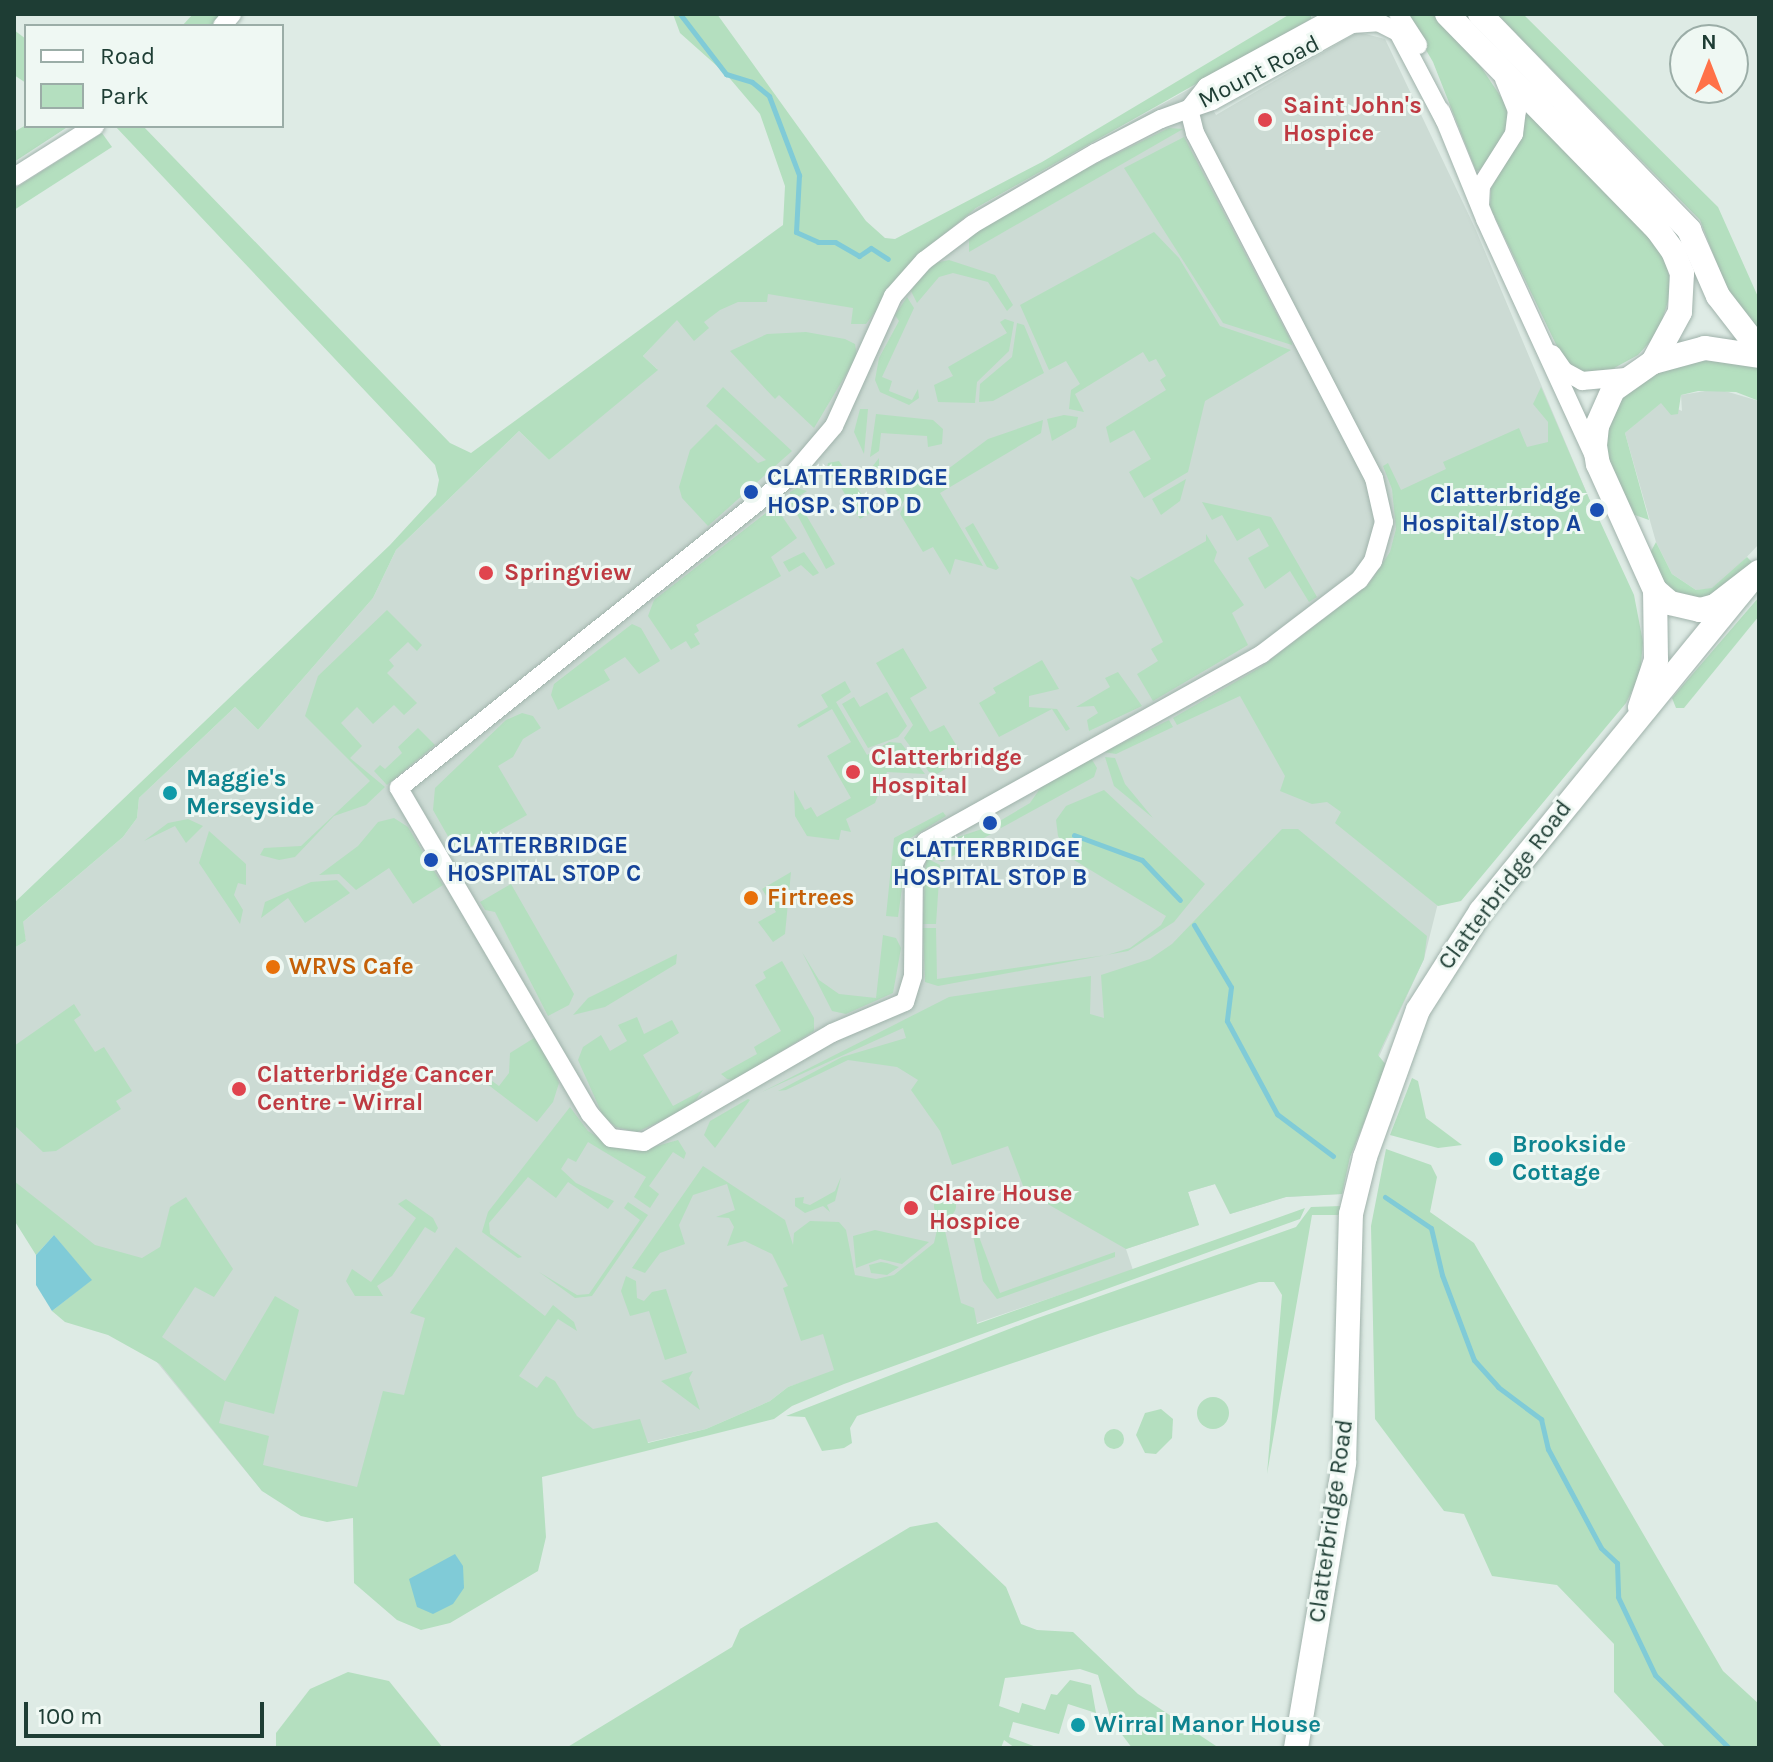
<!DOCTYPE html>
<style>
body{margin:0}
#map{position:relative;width:1773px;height:1762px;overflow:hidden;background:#deebe5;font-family:Karla,sans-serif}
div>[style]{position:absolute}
.built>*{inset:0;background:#ccdbd4}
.green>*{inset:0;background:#b4dfbf}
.round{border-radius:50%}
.water>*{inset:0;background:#80cbd7}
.stream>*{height:5px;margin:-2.5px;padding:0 2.5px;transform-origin:2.5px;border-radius:2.5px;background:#80cbd7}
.roads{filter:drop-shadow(0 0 2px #a1b3ac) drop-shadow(0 0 2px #a1b3ac)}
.street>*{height:18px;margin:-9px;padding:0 9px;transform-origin:9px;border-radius:9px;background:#fff}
.secondary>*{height:24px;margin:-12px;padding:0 12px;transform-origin:12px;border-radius:12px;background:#fff}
.dots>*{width:22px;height:22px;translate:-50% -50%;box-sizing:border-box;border:4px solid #eff8f3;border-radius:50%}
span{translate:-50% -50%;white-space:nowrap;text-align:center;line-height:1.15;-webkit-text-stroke:6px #eff8f3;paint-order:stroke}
.street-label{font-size:24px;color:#1e3d34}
.health-label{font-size:24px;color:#be3a42;font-weight:700}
.left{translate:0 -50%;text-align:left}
.transit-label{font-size:24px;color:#164399;font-weight:700}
.right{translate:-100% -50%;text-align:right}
.culture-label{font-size:24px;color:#0d838f;font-weight:700}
.food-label{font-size:24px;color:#c56008;font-weight:700}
.frame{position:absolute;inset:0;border:16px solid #1e3d34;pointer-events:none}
.legend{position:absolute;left:24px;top:24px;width:260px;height:104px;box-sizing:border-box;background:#eff8f3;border:2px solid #9bada7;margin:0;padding:10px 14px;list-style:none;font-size:24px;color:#1e3d34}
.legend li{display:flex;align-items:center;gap:16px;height:40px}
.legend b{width:40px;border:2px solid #9bada7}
.north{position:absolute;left:1669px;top:24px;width:80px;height:80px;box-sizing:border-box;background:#eff8f3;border:2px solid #9bada7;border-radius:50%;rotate:0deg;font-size:22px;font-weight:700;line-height:32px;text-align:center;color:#1e3d34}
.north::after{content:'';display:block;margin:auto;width:28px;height:36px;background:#ff7148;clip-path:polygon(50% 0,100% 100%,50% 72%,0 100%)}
.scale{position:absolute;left:24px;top:1702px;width:240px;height:36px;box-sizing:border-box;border:4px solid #1e3d34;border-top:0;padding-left:10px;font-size:24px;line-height:28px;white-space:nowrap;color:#1e3d34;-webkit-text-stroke:6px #eff8f3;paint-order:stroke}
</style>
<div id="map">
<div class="built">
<div style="clip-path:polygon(1358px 32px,1385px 39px,1475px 228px,1591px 503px,1586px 506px,1593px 519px,1598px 517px,1440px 895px,1424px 959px,1359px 1100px,1342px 1194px,1286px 1197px,1230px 1214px,1215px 1184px,1188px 1192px,1199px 1225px,1126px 1249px,1133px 1270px,788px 1387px,770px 1401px,706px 1429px,362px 1508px,262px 1491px,14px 1187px,14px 948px,26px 941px,22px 923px,123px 837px,137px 818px,139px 798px,235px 707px,258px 730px,373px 598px,396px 550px,519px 431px,549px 460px,657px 369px,643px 356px,677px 319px,946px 225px,1198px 84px,1216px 115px)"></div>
<div style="clip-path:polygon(1718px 389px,1759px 401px,1759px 544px,1727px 578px,1711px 589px,1696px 590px,1672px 574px,1656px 542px,1625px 433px,1661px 402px,1682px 411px,1681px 395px)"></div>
</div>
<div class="green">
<div style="clip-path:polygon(193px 14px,223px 14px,213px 26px,182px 26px)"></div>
<div style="clip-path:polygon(673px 14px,717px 14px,866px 221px,885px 238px,895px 239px,1042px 162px,1290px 14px,1311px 14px,1311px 19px,976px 208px,915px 258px,866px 324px,851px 324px,853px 308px,768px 294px,767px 302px,738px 302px,720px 310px,704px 322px,709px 328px,694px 341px,677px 320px,643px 356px,658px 370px,549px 460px,519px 431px,396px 550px,373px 598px,258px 730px,235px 707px,139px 798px,137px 818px,123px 837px,23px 922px,26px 941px,14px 948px,14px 903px,390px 545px,436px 495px,439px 480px,435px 465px,115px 126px,143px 126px,450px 443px,471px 453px,783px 225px,785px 186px,760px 114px,726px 74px,680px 33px)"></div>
<div style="clip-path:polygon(1405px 14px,1435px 14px,1469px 49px,1509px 109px,1507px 135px,1480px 170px,1476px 171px,1433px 62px)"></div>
<div style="clip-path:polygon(1497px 14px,1523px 14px,1718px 207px,1759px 299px,1759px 332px,1729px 295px,1700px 220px)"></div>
<div style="clip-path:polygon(14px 30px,26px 39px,26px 83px,14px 75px)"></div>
<div style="clip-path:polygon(1524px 107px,1657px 243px,1667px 267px,1672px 289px,1658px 333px,1638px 355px,1607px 372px,1579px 372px,1562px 357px,1490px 207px,1491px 188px,1524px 130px)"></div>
<div style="clip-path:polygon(26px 125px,26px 126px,69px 126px,14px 162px,14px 132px)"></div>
<div style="clip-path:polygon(1169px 128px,1183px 129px,969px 252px,969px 236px,1071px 176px)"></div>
<div style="clip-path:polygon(102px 133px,112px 147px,14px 210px,14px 189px)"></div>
<div style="clip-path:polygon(1184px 137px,1292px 343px,1292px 345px,1223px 323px,1124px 168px)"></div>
<div style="clip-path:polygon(1154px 232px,1179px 258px,1220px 326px,1291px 350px,1205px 401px,1188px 472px,1144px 498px,1129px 472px,1151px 459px,1134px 430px,1110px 443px,1106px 427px,1166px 390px,1160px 380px,1166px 376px,1156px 359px,1149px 362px,1143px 352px,1075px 394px,1084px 412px,1069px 409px,1071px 390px,1080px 384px,1066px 361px,1049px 370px,1020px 305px)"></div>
<div style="clip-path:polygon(949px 260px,995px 275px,1013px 305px,1007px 311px,988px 282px,953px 273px,939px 277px,917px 303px,911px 291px,915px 285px,935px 263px)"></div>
<div style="clip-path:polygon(907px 297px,914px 308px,882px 377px,892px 381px,889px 391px,912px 400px,918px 389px,919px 398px,909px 405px,880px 392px,875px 380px,879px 358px,899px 321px,895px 315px)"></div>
<div style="clip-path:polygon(1005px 319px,1014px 322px,1009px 351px,977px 382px,975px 403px,938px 402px,934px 385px,953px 376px,948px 367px,1007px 333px,1000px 322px)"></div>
<div style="clip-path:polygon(1017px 323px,1024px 325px,1044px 373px,993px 401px,979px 402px,980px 384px,1012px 357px)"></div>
<div style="clip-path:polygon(806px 332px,845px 339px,855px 344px,857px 356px,814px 428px,779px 395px,775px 399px,730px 351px,767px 334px)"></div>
<div style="clip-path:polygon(1692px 359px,1759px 366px,1759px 401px,1736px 392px,1698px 391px,1681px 395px,1678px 414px,1671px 415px,1661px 403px,1625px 433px,1649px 520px,1632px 514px,1606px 456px,1609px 418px,1618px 400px,1659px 372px)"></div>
<div style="clip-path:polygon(723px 387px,792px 451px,708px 526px,682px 498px,679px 487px,690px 450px,716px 424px,758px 463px,766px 460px,706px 406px)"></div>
<div style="clip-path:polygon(1541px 387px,1591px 503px,1586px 506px,1593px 519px,1598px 517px,1634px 595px,1643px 642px,1640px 675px,1626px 703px,1461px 901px,1438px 906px,1335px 823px,1341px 812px,1327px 802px,1312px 804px,1280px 791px,1285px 776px,1240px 696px,1177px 725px,1173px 718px,1261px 667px,1369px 584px,1390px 552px,1396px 529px,1392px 489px,1383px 466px,1388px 463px,1401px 490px,1446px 469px,1443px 462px,1519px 428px,1527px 447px,1548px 442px,1548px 422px,1533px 404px)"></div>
<div style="clip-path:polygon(860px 409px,868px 409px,864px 454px,854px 432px)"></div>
<div style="clip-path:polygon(876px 414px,933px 420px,943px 429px,942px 444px,928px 447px,927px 436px,881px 433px,879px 451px,870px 457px)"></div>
<div style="clip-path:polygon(1064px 415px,1078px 417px,1076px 427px,1052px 441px,1047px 419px)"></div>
<div style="clip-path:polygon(1043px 420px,1041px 433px,940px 493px,983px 566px,955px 559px,950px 575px,933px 547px,923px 552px,900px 514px,910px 491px,924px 474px,940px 475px,988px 439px)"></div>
<div style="clip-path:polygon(879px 458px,879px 471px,920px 474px,898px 511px,872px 467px)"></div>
<div style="clip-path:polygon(839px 461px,873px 511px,860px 519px,834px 476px,824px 481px,828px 463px)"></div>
<div style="clip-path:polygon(1186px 479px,1180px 501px,1161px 515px,1152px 499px)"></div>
<div style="clip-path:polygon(797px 488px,807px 491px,796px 498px,835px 564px,826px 569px,790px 501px,790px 492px)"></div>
<div style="clip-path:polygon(1202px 502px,1271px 517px,1317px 597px,1309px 602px,1290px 571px,1265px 589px,1248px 558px,1269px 546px,1259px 528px,1237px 541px,1222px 515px,1212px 520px)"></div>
<div style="clip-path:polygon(775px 506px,797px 538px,771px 557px,781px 576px,696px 625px,699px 631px,694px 634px,700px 644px,691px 649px,686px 641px,671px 650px,648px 616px,654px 600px)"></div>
<div style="clip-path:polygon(973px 523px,999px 568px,996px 570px,987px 567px,965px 528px)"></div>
<div style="clip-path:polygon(1206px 534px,1217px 552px,1214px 561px,1244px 605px,1232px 613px,1248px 645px,1153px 701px,1137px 674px,1158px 661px,1151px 649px,1163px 642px,1130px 576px,1138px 580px,1206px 541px)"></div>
<div style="clip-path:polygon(1656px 542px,1672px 574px,1696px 590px,1712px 588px,1747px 557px,1753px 563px,1725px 594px,1691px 602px,1666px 586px,1650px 553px)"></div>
<div style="clip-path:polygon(804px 552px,819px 573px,813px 576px,801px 565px,789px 572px,783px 562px)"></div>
<div style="clip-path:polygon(1759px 597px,1759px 616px,1684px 708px,1676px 708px,1672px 698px)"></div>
<div style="clip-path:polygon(387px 610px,422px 645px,417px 651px,408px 642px,389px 660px,394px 666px,387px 673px,417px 703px,404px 715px,394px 705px,373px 724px,357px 707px,341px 723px,362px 746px,350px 758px,385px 787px,366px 805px,334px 816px,295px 857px,279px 860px,260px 855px,264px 848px,301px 846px,370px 781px,305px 716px,318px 676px)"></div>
<div style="clip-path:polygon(632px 624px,641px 628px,660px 661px,639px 674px,625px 657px,604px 670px,610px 680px,558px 710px,551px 695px,554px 684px)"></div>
<div style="clip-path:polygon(903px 648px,927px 688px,910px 698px,930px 732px,944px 725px,964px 758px,937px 774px,929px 772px,904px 738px,913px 725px,876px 663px)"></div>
<div style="clip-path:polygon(1042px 660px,1059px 689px,1029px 696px,1029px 707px,1057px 709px,1070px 729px,1066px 731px,1052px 709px,999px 737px,979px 703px,996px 693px,993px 688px)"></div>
<div style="clip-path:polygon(1118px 672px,1142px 706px,1089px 731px,1087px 720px,1098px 713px,1094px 706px,1076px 707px,1110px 687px,1105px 678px)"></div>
<div style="clip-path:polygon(845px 681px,851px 692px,836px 702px,867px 755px,889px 742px,901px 743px,925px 774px,887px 772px,875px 803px,846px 819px,851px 832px,841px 830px,839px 840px,807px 836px,795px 816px,794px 790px,805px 810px,811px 807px,817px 817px,851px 798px,827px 756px,851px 742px,832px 709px,799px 728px,797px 725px,828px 707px,821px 695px)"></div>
<div style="clip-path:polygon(887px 692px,907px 726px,898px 737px,868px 748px,842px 704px,854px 697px,860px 707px)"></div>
<div style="clip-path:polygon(522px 713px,533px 716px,541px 728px,523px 739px,513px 757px,498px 766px,527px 815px,458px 854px,433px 810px,435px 788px,506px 720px)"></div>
<div style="clip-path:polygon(1169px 720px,1173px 727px,1116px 754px,1104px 752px)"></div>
<div style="clip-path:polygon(418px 728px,435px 745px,387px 785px,374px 771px,380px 765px,385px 769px,402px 753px,398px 747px)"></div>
<div style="clip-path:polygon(1105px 757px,1115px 758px,1125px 784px,1153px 818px,1114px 786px)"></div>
<div style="clip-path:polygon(1091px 758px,1097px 768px,1094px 777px,1001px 828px,998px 822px,1030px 803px,1041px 787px)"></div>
<div style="clip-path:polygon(1104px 790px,1205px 884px,1174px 922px,1128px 951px,938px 986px,925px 982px,923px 928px,936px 928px,937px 979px,1107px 955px,1130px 948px,1161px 925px,1166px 916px,1074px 860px,1058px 836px,1056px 820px,1066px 806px)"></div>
<div style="clip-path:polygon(943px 812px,946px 816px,909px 839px,898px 917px,886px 916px,894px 838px)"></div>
<div style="clip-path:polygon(394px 818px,408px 827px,425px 856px,421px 858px,427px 868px,431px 866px,443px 885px,413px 904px,389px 868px,356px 890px,339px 874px,319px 875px,358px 846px,378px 822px)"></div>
<div style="clip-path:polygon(188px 819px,203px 826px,186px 843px,175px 826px,144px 841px,168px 823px)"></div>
<div style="clip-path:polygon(988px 827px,991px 834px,942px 862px,927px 855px,943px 842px)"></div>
<div style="clip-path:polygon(1282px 829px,1298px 829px,1427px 936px,1424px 959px,1378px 1055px,1387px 1066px,1350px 1157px,1342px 1194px,1286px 1197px,1230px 1214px,1215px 1184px,1188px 1192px,1199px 1225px,1126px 1249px,1025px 1191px,1008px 1146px,952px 1165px,940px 1131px,911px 1090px,918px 1080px,897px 1067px,848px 1060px,786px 1090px,778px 1091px,842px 1057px,906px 1038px,903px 1028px,762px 1092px,949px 997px,1091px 976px,1090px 1014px,1104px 1018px,1101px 975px,1150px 959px,1172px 944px)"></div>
<div style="clip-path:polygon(209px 831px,246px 864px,246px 885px,238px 883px,234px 895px,243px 910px,240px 924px,199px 863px)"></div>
<div style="clip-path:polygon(926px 858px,940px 865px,936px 924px,923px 924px)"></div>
<div style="clip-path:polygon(791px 872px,785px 934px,773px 942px,758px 922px,776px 912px,762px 889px)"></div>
<div style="clip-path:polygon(337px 880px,350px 893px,305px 923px,288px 898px,261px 918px,265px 902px,311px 882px)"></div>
<div style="clip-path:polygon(511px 884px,574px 994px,569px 1005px,548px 1016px,495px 912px,485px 910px,480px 902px)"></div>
<div style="clip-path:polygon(883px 935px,896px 938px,901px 948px,893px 993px,846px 1014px,832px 1011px,802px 952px,819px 980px,839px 994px,876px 998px)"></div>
<div style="clip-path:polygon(677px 954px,676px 964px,605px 1007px,573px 1015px,588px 998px)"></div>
<div style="clip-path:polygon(782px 961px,814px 1018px,814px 1031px,735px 1080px,727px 1079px,721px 1074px,757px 1054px,754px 1047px,781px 1031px,755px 985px,766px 978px,763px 972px)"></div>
<div style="clip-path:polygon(74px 1004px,81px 1015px,74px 1020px,95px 1052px,104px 1047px,132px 1091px,116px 1101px,121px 1109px,56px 1151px,43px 1152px,14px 1125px,14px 1046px)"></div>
<div style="clip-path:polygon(637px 1017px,644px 1034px,672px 1020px,679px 1033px,643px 1055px,673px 1106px,703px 1090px,691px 1107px,637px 1132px,616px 1127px,603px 1116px,578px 1060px,583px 1047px,601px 1035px,610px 1051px,627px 1041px,618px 1025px)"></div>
<div style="clip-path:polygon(534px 1038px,539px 1039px,559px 1083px,553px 1102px,537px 1122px,478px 1077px,481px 1073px,499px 1086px,509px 1073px,510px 1053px)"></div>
<div style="clip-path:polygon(1412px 1078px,1418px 1081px,1426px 1118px,1462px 1145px,1438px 1148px,1390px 1135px)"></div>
<div style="clip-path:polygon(748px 1099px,750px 1100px,715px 1148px,704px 1135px,710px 1121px)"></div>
<div style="clip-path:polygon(570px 1107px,588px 1131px,604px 1141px,646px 1149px,678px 1140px,686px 1153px,684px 1159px,673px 1152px,649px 1186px,659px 1194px,650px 1208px,634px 1197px,646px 1177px,588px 1142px,576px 1162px,568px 1158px,561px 1169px,576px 1183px,614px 1201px,608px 1209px,568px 1182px,556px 1198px,528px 1177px,489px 1223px,490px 1234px,522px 1257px,518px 1258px,482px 1232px,488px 1212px)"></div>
<div style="clip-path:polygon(1386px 1149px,1431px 1165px,1437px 1177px,1430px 1212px,1474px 1243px,1723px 1671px,1759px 1704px,1759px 1748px,1666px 1748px,1614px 1692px,1614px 1644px,1557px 1585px,1492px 1576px,1464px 1514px,1444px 1511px,1375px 1419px,1371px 1226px)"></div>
<div style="clip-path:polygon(703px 1166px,785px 1220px,793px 1245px,794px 1233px,810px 1221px,839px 1222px,846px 1230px,855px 1275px,876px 1279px,894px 1275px,934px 1243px,937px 1230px,945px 1231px,961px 1303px,974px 1308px,977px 1324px,1305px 1208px,1300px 1219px,844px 1384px,792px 1406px,774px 1419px,542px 1477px,546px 1537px,538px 1571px,450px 1623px,421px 1630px,397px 1620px,354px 1583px,353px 1518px,327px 1522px,301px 1516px,262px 1491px,160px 1364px,108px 1335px,65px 1322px,52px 1311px,91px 1280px,54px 1235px,36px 1255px,14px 1220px,14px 1181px,95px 1245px,142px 1258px,160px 1247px,170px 1207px,186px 1197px,233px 1269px,214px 1297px,195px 1287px,162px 1337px,225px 1381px,275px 1296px,299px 1310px,274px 1414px,225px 1401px,219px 1423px,269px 1436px,263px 1465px,357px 1487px,383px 1391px,404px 1395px,425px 1318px,410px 1313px,456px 1247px,545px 1316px,553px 1305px,574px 1322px,577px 1331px,558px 1319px,519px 1376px,537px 1388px,546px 1376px,555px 1381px,577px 1416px,593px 1429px,640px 1419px,648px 1443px,706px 1429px,770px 1401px,788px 1387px,834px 1370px,823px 1334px,801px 1341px,783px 1288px,788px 1286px,772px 1254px,745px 1241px,727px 1246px,734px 1227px,729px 1218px,716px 1217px,735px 1210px,727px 1184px,693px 1195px,679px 1225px,685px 1244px,660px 1253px,645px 1273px,632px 1268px)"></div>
<div style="clip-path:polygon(841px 1177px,835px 1201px,827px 1205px,830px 1212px,823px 1206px,805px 1213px,795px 1206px,795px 1198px,804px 1197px,803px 1203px,810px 1205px,835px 1191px)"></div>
<div class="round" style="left:934px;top:1195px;width:22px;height:22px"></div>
<div style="clip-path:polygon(406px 1199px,433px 1218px,438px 1228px,435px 1233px,425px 1227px,392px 1276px,377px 1286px,383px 1296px,355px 1296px,346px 1281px,352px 1269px,371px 1282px,416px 1218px,398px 1204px)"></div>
<div style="clip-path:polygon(628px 1202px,648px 1215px,592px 1296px,575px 1298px,539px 1272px,577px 1295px,589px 1294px,640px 1220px,624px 1208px)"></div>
<div style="clip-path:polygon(1342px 1206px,1341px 1215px,1312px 1215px,1267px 1474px,1282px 1295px,1274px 1282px,1259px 1282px,1104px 1332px,857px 1416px,850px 1428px,852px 1443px,844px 1448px,822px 1451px,805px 1417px,786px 1416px,1035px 1319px,1296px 1227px,1311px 1207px)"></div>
<div style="clip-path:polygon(875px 1230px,929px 1242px,902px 1264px,880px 1259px,856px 1268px,853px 1236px)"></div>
<div style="clip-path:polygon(978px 1234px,1000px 1293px,1115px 1252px,1115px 1257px,997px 1299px,983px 1281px,973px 1236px)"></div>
<div style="clip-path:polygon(881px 1262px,887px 1263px,899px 1267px,887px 1275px,871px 1273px,869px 1265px)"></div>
<div style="clip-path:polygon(626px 1276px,636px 1281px,637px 1298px,644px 1301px,652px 1292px,666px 1289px,687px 1353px,665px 1360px,649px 1311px,630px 1316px,621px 1291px)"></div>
<div style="clip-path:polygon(693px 1371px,689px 1378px,700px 1410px,661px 1381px)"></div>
<div class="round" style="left:1197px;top:1397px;width:32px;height:32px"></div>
<div style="clip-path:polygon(1161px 1409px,1173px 1419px,1172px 1438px,1156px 1454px,1145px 1453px,1136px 1435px,1145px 1413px)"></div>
<div class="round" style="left:1104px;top:1429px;width:20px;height:20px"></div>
<div style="clip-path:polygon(937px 1522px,1006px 1587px,1021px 1624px,1037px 1630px,1073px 1632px,1138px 1694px,1219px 1748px,1132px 1748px,1111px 1720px,1098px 1675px,1080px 1669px,1005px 1678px,999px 1706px,1019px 1713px,1022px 1703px,1045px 1710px,1051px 1694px,1057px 1695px,1070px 1680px,1091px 1685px,1096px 1713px,1068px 1704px,1059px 1734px,1013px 1722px,1009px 1737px,1039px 1748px,1015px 1748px,1004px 1740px,1001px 1748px,566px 1748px,732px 1647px,740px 1629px,910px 1527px)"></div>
<div style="clip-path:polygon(348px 1672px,389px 1681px,443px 1748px,276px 1748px,276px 1733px,310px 1689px)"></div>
</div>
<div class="water">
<div style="clip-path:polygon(54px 1235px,92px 1280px,52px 1311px,36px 1285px,36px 1255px)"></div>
<div style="clip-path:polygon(455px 1554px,463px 1566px,464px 1588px,453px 1604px,433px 1614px,417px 1607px,409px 1579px)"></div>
</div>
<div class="stream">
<div style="left:680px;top:14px;width:76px;rotate:52.5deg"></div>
<div style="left:726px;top:74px;width:27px;rotate:17deg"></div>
<div style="left:752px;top:82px;width:22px;rotate:39deg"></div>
<div style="left:769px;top:96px;width:85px;rotate:69.2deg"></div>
<div style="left:799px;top:175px;width:57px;rotate:93deg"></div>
<div style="left:796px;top:232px;width:24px;rotate:24deg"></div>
<div style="left:818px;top:242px;width:17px"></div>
<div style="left:835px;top:242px;width:28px;rotate:30deg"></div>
<div style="left:859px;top:256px;width:14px;rotate:-34deg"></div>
<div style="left:871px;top:248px;width:20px;rotate:33deg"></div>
<div style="left:1074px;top:835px;width:72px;rotate:20.2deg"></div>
<div style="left:1142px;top:860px;width:55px;rotate:46.5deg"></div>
<div style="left:1194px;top:925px;width:72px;rotate:59.2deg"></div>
<div style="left:1231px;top:987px;width:34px;rotate:97deg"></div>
<div style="left:1227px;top:1021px;width:106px;rotate:61.7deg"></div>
<div style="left:1277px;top:1114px;width:70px;rotate:36.9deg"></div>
<div style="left:1385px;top:1197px;width:55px;rotate:34deg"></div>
<div style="left:1431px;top:1228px;width:48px;rotate:76.8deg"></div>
<div style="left:1442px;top:1275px;width:91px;rotate:69.4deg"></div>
<div style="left:1474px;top:1360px;width:36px;rotate:48deg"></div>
<div style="left:1498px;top:1387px;width:54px;rotate:36.7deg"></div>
<div style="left:1541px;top:1419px;width:31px;rotate:77deg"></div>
<div style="left:1548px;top:1449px;width:112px;rotate:61.8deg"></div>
<div style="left:1601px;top:1548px;width:22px;rotate:43deg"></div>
<div style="left:1617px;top:1563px;width:34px;rotate:88deg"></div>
<div style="left:1618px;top:1597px;width:86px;rotate:64.6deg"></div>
<div style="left:1655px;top:1675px;width:104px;rotate:44.6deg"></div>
</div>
<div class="roads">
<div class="street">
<div style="left:1398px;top:14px;width:37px;rotate:57deg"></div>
<div style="left:222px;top:26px;width:16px;rotate:-50deg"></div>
<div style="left:1189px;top:109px;width:25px;rotate:76deg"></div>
<div style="left:1195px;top:133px;width:389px;rotate:62.6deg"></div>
<div style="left:1374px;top:478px;width:45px;rotate:77.2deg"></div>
<div style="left:1384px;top:522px;width:41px;rotate:105.8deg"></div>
<div style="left:1373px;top:561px;width:24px;rotate:126deg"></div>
<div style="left:1359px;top:580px;width:122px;rotate:142.7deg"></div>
<div style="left:1262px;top:654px;width:385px;rotate:150.9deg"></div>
<div style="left:926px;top:841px;width:26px;rotate:118deg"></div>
<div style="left:914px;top:864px;width:112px;rotate:90.5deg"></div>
<div style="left:913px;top:976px;width:27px;rotate:107deg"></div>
<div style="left:905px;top:1002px;width:79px;rotate:157deg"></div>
<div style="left:832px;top:1033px;width:217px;rotate:149.9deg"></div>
<div style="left:644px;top:1142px;width:33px;rotate:-173deg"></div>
<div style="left:611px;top:1138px;width:32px;rotate:-131deg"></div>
<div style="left:590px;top:1114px;width:378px;rotate:-120.4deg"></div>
<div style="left:399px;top:788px;width:504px;rotate:-38.55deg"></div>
<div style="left:793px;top:474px;width:63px;rotate:-49.5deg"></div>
<div style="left:834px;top:426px;width:143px;rotate:-65.6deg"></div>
<div style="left:893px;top:296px;width:47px;rotate:-48.5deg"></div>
<div style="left:924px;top:261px;width:61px;rotate:-37.1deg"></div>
<div style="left:973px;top:224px;width:141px;rotate:-30.2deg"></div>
<div style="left:1095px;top:153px;width:74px;rotate:-27.3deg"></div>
<div style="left:1161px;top:119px;width:30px;rotate:-20deg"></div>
<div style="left:1189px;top:109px;width:24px;rotate:-19deg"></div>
<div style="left:1212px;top:101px;width:160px;rotate:-28.8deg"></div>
<div style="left:1352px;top:24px;width:26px;rotate:-4deg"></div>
<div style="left:1378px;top:22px;width:22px;rotate:27deg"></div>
<div style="left:1398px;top:32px;width:101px;rotate:62.2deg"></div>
<div style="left:1189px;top:109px;width:28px;rotate:-52deg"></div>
<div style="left:1206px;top:87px;width:153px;rotate:-28.6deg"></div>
<div style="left:1441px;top:111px;width:117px;rotate:67.8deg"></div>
<div style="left:1485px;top:219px;width:265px;rotate:65.3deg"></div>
<div style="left:14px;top:177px;width:96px;rotate:-32.2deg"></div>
<div style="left:1480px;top:205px;width:19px;rotate:-87deg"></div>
<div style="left:1481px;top:186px;width:62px;rotate:-57.6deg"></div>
<div style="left:1514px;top:134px;width:23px;rotate:-83deg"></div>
<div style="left:1517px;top:111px;width:35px;rotate:-112deg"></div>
<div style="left:1552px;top:354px;width:21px;rotate:55deg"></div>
<div style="left:1564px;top:371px;width:21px;rotate:29deg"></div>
<div style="left:1582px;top:381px;width:44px;rotate:-5.2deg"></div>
</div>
<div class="secondary">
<div style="left:1447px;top:14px;width:301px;rotate:45.7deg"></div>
<div style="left:1657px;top:229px;width:27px;rotate:54deg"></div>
<div style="left:1673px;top:251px;width:24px;rotate:68deg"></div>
<div style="left:1682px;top:273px;width:39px;rotate:93deg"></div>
<div style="left:1680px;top:312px;width:57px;rotate:118.4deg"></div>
<div style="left:1480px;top:14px;width:301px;rotate:45.9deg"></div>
<div style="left:1689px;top:230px;width:72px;rotate:66.3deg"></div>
<div style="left:1718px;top:296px;width:67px;rotate:52.3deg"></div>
<div style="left:1759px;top:356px;width:55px;rotate:-171.6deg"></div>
<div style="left:1705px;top:348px;width:54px;rotate:164.9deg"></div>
<div style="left:1653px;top:362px;width:49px;rotate:145deg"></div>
<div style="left:1613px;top:390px;width:39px;rotate:114deg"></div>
<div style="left:1597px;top:426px;width:20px;rotate:96deg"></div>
<div style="left:1595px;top:446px;width:18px;rotate:81deg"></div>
<div style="left:1598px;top:464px;width:138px;rotate:65.7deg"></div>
<div style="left:1655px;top:590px;width:20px;rotate:41deg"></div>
<div style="left:1670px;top:603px;width:31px;rotate:13deg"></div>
<div style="left:1700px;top:610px;width:16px;rotate:-15deg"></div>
<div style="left:1715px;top:606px;width:56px;rotate:-37.7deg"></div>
<div style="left:1640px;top:707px;width:50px;rotate:-71.2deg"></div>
<div style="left:1656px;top:660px;width:70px;rotate:-90.8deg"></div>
<div style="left:1296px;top:1748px;width:289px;rotate:-80.4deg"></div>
<div style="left:1344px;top:1463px;width:249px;rotate:-88.4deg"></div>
<div style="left:1351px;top:1214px;width:59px;rotate:-76.2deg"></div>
<div style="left:1365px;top:1157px;width:156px;rotate:-70.2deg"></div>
<div style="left:1418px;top:1010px;width:117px;rotate:-57.5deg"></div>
<div style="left:1481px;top:911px;width:421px;rotate:-50.8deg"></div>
</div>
</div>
<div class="dots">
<div style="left:1265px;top:120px;background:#e0444e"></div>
<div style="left:751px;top:492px;background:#1a4fb4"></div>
<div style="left:1597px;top:510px;background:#1a4fb4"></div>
<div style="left:486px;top:573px;background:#e0444e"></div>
<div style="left:853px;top:772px;background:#e0444e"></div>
<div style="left:170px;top:793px;background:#0f9aa8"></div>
<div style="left:990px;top:823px;background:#1a4fb4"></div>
<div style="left:431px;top:860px;background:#1a4fb4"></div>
<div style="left:751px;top:898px;background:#e8710a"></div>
<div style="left:273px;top:967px;background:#e8710a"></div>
<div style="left:239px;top:1089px;background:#e0444e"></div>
<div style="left:1496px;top:1159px;background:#0f9aa8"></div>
<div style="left:911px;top:1208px;background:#e0444e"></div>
<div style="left:1078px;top:1725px;background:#0f9aa8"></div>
</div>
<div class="street-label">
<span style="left:1259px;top:72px;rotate:-27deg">Mount Road</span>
<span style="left:1505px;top:885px;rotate:-53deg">Clatterbridge Road</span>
<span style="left:1331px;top:1521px;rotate:-82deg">Clatterbridge Road</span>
</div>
<div class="health-label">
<span class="left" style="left:1283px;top:120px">Saint John's<br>Hospice</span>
<span class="left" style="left:504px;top:573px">Springview</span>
<span class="left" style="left:871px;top:772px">Clatterbridge<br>Hospital</span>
<span class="left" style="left:257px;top:1089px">Clatterbridge Cancer<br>Centre - Wirral</span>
<span class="left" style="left:929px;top:1208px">Claire House<br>Hospice</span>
</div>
<div class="transit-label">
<span class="left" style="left:767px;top:492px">CLATTERBRIDGE<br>HOSP. STOP D</span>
<span class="right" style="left:1581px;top:510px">Clatterbridge<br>Hospital/stop A</span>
<span class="left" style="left:447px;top:860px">CLATTERBRIDGE<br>HOSPITAL STOP C</span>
<span style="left:990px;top:864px">CLATTERBRIDGE<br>HOSPITAL STOP B</span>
</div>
<div class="culture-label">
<span class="left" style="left:186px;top:793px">Maggie's<br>Merseyside</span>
<span class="left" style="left:1512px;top:1159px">Brookside<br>Cottage</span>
<span class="left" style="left:1094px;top:1725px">Wirral Manor House</span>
</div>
<div class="food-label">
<span class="left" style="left:767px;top:898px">Firtrees</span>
<span class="left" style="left:289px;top:967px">WRVS Cafe</span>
</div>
<div class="frame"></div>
<ul class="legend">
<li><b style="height:10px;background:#fff"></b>Road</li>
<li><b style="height:22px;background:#b4dfbf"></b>Park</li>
</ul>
<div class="north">N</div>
<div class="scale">100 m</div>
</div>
